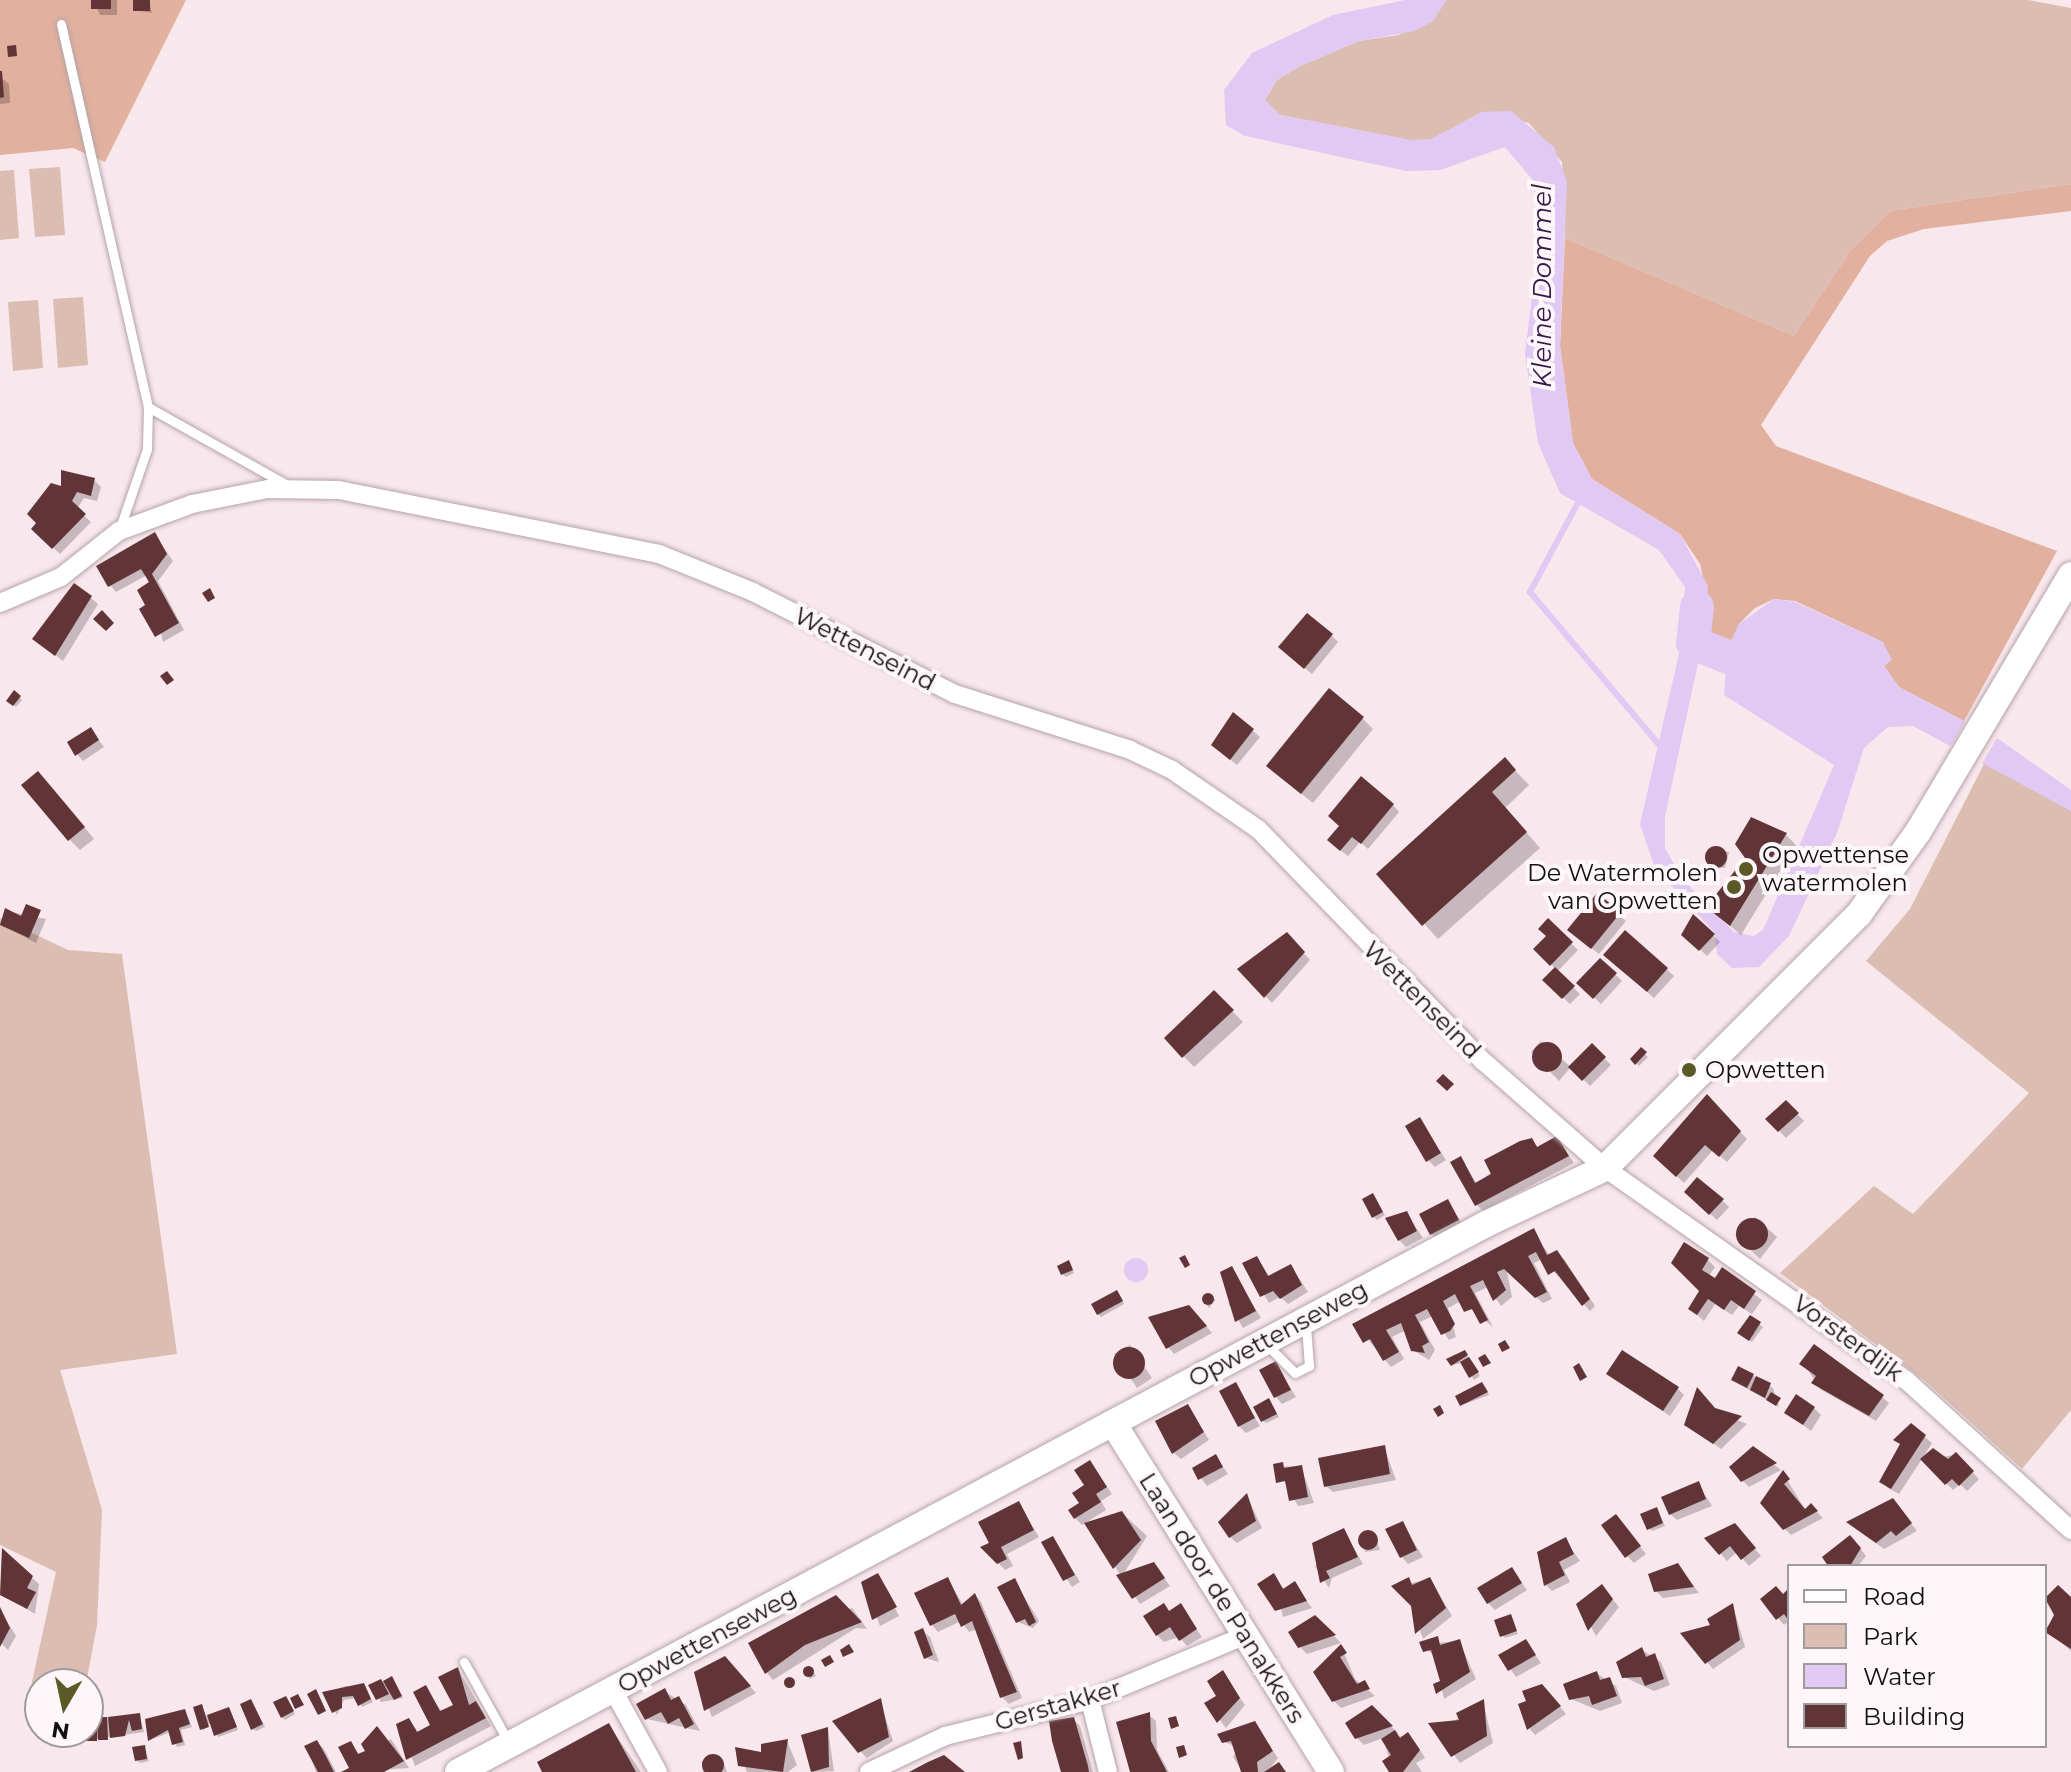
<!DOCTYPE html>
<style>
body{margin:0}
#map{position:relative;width:2071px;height:1772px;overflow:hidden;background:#f8e7ec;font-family:Montserrat,sans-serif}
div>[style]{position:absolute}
.green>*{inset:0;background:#dbbdb2}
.forest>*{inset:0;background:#e1b09e}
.water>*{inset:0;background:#e1c9f3}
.round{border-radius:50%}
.pier>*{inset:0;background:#f8e7ec}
.shadow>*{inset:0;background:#0003}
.stream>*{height:6px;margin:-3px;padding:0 3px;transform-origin:3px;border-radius:3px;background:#e1c9f3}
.river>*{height:34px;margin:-17px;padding:0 17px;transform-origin:17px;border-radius:17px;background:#e1c9f3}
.building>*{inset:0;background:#613537}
.roads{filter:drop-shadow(0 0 2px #b4a4a9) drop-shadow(0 0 2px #b4a4a9)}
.lane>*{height:9px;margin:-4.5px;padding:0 4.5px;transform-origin:4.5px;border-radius:4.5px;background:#fff}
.street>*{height:18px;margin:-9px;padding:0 9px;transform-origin:9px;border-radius:9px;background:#fff}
.secondary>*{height:26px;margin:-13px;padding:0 13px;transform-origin:13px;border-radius:13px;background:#fff}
.dots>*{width:22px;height:22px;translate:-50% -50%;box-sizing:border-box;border:4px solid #fef7f9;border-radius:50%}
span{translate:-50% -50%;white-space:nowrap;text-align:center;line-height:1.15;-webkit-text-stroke:8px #fef7f9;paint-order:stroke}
.street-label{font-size:24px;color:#130e0f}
.poi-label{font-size:24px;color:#130e0f}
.left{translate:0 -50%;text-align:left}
.right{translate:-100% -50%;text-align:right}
.water-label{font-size:26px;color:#38184b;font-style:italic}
.legend{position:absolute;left:1787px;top:1564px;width:260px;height:184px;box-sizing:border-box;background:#fef7f9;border:2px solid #a09a9b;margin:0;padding:10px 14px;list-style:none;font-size:24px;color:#130e0f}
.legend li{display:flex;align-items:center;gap:16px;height:40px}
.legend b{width:40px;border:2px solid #a09a9b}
.north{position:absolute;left:24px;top:1668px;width:80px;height:80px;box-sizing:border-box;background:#fef7f9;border:2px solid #a09a9b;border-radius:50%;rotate:189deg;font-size:22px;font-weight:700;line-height:32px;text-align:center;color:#130e0f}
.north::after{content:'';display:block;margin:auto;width:28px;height:36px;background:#5b5a27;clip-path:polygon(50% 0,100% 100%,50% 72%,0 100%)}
</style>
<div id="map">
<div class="green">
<div style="clip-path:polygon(1447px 0,2028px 0,2071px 8px,2071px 184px,1890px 211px,1851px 250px,1794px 336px,1565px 238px,1562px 162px,1529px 123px,1482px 112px,1431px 140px,1410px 140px,1280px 115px,1265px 100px,1277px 80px,1300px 66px,1359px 41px,1399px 35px)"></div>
<div style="clip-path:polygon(60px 167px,65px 235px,35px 237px,29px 169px)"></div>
<div style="clip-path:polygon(14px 170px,19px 238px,0 240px,0 171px)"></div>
<div style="clip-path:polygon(83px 297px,88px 365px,58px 368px,53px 299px)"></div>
<div style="clip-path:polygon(38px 300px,43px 368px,13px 371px,8px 302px)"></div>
<div style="clip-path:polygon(1985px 762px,2071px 811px,2071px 1410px,2022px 1469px,1924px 1380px,1780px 1273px,1874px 1186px,1913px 1214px,2029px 1093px,1866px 961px,1910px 909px)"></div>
<div style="clip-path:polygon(0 918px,68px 950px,122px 954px,177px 1354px,60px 1370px,102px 1510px,97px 1625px,86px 1684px,40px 1684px,40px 1700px,28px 1700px,56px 1572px,0 1545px)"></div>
</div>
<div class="forest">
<div style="clip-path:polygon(0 0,186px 0,105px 162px,73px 148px,0 155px)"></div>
<div style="clip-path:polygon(2071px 184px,2071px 211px,1924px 229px,1887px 241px,1870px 256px,1761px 425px,1776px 446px,2057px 551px,1964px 721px,1899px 687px,1884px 666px,1883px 642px,1795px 601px,1774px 599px,1755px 608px,1739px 624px,1721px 670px,1699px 661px,1709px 605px,1700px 564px,1680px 534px,1592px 479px,1573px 443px,1560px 345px,1565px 238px,1794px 336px,1851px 250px,1890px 211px)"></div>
</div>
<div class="water">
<div style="clip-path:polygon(1405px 0,1447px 0,1432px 22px,1414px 31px,1359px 41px,1300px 66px,1277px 80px,1265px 100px,1280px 115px,1410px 140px,1431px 139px,1482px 112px,1511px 111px,1554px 147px,1567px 182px,1560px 345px,1573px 443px,1592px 479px,1680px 534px,1708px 586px,1705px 631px,1665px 816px,1665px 848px,1683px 880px,1734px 932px,1754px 936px,1763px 930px,1834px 765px,1724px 695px,1728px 646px,1739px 624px,1774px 599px,1795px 602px,1883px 642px,1892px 660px,1884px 666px,1899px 687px,2000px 740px,2071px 790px,2071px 811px,1913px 726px,1888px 727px,1864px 748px,1837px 833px,1789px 936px,1759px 967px,1732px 968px,1717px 954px,1715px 933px,1655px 868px,1640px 824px,1681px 645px,1685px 587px,1659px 550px,1560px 493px,1538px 443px,1525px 353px,1541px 225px,1531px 178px,1505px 147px,1440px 170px,1406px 171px,1245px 136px,1226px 125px,1224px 90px,1252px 53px,1333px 15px)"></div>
<div class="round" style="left:1124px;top:1258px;width:24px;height:24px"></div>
</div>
<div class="pier">
<div style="clip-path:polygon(1966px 721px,1997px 738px,1981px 765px,1950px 747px)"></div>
</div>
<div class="shadow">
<div style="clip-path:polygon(93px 0,117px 0,117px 15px,100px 15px)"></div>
<div style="clip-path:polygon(149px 1px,152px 13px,135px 10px)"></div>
<div style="clip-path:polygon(0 77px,9px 84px,10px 103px,0 104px)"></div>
<div style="clip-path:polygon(94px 480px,101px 487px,97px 501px,84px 498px,77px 509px,91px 522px,60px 554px,33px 529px,63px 488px)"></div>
<div style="clip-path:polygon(155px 535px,173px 561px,158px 581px,184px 630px,163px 642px,147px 575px,116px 592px,110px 585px)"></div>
<div style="clip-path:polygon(91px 598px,98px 604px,63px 661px,42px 645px)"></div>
<div style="clip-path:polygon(1331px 635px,1338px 642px,1312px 674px,1288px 654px)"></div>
<div style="clip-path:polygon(14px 693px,22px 700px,16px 707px,8px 701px)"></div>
<div style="clip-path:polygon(1234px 715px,1260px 737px,1237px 765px,1221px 752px)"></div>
<div style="clip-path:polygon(1362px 718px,1373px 729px,1313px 803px,1279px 776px)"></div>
<div style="clip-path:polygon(90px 729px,104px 747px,83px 761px,77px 754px)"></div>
<div style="clip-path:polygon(1505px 760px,1529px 785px,1505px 808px,1540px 848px,1438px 939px,1379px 874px)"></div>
<div style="clip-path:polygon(49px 784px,94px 839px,80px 850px,69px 839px)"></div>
<div style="clip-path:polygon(1393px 805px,1399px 812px,1368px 849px,1360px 842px,1348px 856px,1336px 847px)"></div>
<div style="clip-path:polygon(1786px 835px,1796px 845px,1741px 935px,1708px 907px)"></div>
<div style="clip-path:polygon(1711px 849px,1729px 852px,1725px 868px,1708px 867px)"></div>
<div style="clip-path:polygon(1597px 896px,1626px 921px,1599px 954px,1576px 936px)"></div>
<div style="clip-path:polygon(6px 911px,46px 919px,36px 943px,0 924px)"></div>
<div style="clip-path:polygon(1694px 917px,1720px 942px,1707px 956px,1684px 934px)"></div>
<div style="clip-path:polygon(1548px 921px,1578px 950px,1557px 972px,1580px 994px,1570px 1004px,1545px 980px,1556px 969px,1536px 949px,1548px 936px)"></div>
<div style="clip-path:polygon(1626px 932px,1674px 976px,1654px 998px,1612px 962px)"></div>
<div style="clip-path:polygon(1287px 935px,1310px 960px,1272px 1003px,1240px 969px)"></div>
<div style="clip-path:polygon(1600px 960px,1622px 981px,1601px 1004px,1579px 983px)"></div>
<div style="clip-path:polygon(1214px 993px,1243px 1022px,1194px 1067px,1166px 1038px)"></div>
<div style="clip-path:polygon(1541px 1041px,1571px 1067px,1592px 1046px,1611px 1065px,1590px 1086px,1571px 1067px,1559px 1081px,1531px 1052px)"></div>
<div style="clip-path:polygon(1641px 1050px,1648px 1057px,1639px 1066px,1633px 1059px)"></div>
<div style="clip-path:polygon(1707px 1097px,1747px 1139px,1727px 1162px,1713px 1150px,1684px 1183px,1655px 1156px)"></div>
<div style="clip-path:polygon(1786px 1102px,1804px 1121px,1786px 1138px,1768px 1119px)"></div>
<div style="clip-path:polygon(1419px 1120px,1446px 1160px,1435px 1167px,1428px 1160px)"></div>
<div style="clip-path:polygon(1557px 1138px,1574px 1163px,1483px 1211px,1476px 1204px,1461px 1159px,1477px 1184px,1531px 1140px,1539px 1148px)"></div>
<div style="clip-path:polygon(1375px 1198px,1385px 1215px,1377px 1220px,1374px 1217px)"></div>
<div style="clip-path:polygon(1693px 1199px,1722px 1200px,1729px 1207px,1717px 1220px)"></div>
<div style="clip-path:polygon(1448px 1201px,1464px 1227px,1438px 1240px,1431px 1234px)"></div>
<div style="clip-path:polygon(1406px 1213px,1423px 1238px,1406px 1247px,1399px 1240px)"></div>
<div style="clip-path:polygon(1755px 1217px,1777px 1237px,1760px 1259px,1735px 1235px)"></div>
<div style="clip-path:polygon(1533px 1231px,1550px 1256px,1564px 1259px,1595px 1306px,1590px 1311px,1542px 1259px,1534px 1263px,1552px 1299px,1543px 1303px,1507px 1272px,1512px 1297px,1501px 1306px,1488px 1287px,1475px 1293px,1493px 1327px,1461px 1301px,1448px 1308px,1456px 1337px,1449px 1340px,1433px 1316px,1420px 1322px,1435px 1350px,1429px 1360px,1413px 1350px,1406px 1330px,1392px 1337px,1404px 1359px,1391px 1367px,1355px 1324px)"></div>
<div style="clip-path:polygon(1257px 1258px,1270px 1277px,1291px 1266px,1308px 1292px,1288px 1304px,1280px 1297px,1269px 1303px,1245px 1264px)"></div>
<div style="clip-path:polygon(1708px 1260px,1715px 1267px,1709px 1276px,1715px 1281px,1722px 1270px,1762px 1300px,1752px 1314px,1739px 1306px,1732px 1315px,1715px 1304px,1704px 1321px,1690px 1309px,1701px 1290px,1673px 1262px)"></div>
<div style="clip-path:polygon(1069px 1262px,1074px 1273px,1066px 1277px,1063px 1274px)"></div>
<div style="clip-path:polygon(1231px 1269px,1261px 1318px,1243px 1328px,1228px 1303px,1236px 1299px)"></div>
<div style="clip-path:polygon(1120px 1295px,1124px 1304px,1101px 1317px,1098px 1314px)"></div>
<div style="clip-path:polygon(1216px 1299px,1209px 1308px,1203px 1300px)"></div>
<div style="clip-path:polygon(1196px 1314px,1212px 1333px,1174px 1354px,1168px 1347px)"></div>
<div style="clip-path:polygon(1750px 1317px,1763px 1327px,1752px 1342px,1742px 1336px)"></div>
<div style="clip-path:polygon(1130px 1345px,1152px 1378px,1137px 1388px,1114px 1354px)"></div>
<div style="clip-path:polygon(1465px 1352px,1480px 1376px,1474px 1380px,1462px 1363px,1452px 1365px)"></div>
<div style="clip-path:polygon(1275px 1363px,1296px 1397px,1282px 1404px,1276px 1397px)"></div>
<div style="clip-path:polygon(1808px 1370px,1882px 1397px,1889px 1403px,1876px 1421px,1820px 1389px)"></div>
<div style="clip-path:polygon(1609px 1374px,1677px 1388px,1684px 1395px,1670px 1416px)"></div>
<div style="clip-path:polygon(1752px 1375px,1773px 1388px,1779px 1407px,1737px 1383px)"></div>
<div style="clip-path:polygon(1235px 1385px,1260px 1426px,1246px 1433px,1239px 1426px)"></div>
<div style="clip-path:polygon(1485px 1387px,1489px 1395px,1462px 1405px)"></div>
<div style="clip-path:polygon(1697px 1390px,1716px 1411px,1747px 1424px,1721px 1449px,1686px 1424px)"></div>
<div style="clip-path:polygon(1271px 1403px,1279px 1417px,1266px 1423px,1263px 1421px)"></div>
<div style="clip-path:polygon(1188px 1406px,1209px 1440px,1181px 1459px,1174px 1453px)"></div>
<div style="clip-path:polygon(1814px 1408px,1821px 1415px,1811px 1431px,1786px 1412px)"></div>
<div style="clip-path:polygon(1911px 1426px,1932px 1443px,1922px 1459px,1956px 1455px,1979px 1479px,1967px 1491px,1960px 1484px,1953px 1490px,1922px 1459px,1899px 1494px,1888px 1488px,1882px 1482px)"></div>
<div style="clip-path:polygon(1384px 1447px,1396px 1480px,1333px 1492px,1326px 1486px)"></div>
<div style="clip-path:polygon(1753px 1449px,1781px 1470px,1749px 1487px,1742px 1480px)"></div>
<div style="clip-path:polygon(1216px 1457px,1228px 1474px,1207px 1486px,1194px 1469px)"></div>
<div style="clip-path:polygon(1090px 1462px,1112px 1494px,1101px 1501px,1106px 1510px,1082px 1525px,1075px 1518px)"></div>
<div style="clip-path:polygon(1276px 1466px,1301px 1467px,1314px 1503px,1298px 1506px)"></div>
<div style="clip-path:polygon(1783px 1473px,1806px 1511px,1811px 1506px,1823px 1518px,1791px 1535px,1784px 1528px)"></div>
<div style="clip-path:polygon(1698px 1484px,1712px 1506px,1677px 1520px,1670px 1514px)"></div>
<div style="clip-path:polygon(1247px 1496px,1262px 1528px,1237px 1543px,1230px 1537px)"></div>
<div style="clip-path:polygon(1018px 1503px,1039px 1537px,1007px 1554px,1013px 1566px,1005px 1570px,984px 1548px)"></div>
<div style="clip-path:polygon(1899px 1508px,1917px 1531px,1884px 1549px,1856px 1529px)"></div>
<div style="clip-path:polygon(1656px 1509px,1665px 1526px,1652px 1531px,1649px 1528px)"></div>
<div style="clip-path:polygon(1122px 1513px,1147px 1536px,1124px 1573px,1154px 1564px,1170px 1586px,1140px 1604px,1087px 1525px)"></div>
<div style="clip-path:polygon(1402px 1523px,1423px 1557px,1408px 1564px,1402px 1557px)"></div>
<div style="clip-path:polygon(1622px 1523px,1646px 1554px,1634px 1563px,1627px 1556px)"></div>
<div style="clip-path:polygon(1344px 1531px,1363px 1564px,1332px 1578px,1329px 1588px,1315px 1566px)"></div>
<div style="clip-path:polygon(1374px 1533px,1380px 1550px,1365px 1552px,1360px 1535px)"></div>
<div style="clip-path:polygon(1741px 1533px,1761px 1556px,1749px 1566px,1737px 1552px,1727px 1561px,1707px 1538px)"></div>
<div style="clip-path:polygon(1053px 1538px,1080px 1582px,1072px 1587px,1044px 1543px)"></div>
<div style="clip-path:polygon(1565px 1540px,1580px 1561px,1564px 1570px,1570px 1582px,1552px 1591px,1546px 1585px)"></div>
<div style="clip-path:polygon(1857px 1544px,1866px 1556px,1858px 1566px,1829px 1566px)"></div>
<div style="clip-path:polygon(2px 1552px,39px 1584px,35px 1614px,1px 1593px)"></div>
<div style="clip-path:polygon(1678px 1565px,1699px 1593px,1663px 1598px,1656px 1591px)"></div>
<div style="clip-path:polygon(1511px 1569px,1527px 1590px,1495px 1610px,1488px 1603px)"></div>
<div style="clip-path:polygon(878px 1575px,899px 1616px,880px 1626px,864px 1582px)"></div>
<div style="clip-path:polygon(1273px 1576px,1285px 1590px,1294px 1584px,1312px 1608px,1283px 1617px)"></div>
<div style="clip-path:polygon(948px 1579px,963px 1605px,975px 1595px,981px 1602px,1022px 1698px,1009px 1704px,1002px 1697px,977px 1629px,969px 1632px,961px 1621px,938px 1632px,932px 1625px)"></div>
<div style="clip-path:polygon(1430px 1579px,1452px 1616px,1423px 1639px,1409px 1599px,1394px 1587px)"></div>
<div style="clip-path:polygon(1014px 1580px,1039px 1621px,1033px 1628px,1018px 1622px)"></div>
<div style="clip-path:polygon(2058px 1587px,2071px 1599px,2071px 1651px,2045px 1629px,2057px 1616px,2045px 1601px)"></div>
<div style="clip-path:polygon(1789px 1591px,1789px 1621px,1784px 1625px,1778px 1618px)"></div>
<div style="clip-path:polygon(1608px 1594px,1619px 1607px,1596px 1636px,1579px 1605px)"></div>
<div style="clip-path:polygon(1164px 1605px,1170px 1612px,1180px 1606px,1202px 1637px,1187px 1646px,1179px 1637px,1164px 1642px,1157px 1635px)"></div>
<div style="clip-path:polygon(1733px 1606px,1745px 1647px,1713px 1669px,1707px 1662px,1713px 1626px)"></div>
<div style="clip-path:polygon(852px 1608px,867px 1629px,856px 1628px,773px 1680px,767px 1673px,751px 1644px)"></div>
<div style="clip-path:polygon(0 1610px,16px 1636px,8px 1650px,0 1642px)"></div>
<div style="clip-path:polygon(1315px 1617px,1341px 1643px,1307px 1654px,1300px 1647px)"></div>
<div style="clip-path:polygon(1510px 1617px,1518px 1634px,1505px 1638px,1502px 1635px)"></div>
<div style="clip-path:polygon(923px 1631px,930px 1637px,939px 1662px,925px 1658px)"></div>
<div style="clip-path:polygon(1459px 1641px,1476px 1679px,1444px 1699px,1435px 1657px,1422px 1644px)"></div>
<div style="clip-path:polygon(1526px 1642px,1541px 1663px,1516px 1677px,1501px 1656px)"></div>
<div style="clip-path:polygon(1341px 1646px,1355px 1679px,1375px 1696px,1341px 1708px,1334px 1701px)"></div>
<div style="clip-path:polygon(1642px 1650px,1661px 1662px,1670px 1685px,1654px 1691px,1624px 1677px)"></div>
<div style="clip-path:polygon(731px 1665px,756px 1693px,712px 1717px,695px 1671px)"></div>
<div style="clip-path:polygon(811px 1667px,816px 1676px,810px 1679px,804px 1671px)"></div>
<div style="clip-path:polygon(458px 1669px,491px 1726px,415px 1766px,399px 1725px,409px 1720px,419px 1733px,433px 1726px,425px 1687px,442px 1712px,455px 1706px)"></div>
<div style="clip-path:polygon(1223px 1673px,1245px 1705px,1226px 1728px,1207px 1704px,1219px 1696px)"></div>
<div style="clip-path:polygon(1596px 1673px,1616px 1686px,1622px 1703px,1600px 1711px,1571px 1699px)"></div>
<div style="clip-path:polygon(391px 1679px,403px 1698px,381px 1702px,371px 1686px)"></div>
<div style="clip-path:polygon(346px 1686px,366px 1689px,373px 1702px,362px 1707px,356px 1698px,344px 1700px,337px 1715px,324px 1693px)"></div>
<div style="clip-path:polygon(664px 1691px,686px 1705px,700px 1731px,647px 1719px)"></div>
<div style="clip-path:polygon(1549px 1693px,1566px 1714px,1535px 1735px,1529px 1728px)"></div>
<div style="clip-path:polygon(288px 1701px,295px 1714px,285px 1720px,282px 1717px)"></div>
<div style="clip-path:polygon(880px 1701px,893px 1741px,867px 1758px,860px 1751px)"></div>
<div style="clip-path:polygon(1483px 1702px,1493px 1743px,1460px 1763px,1431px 1724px,1443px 1728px)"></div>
<div style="clip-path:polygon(253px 1704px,265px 1727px,256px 1731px,253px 1729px)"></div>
<div style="clip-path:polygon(201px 1707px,207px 1717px,229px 1709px,238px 1730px,218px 1737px,211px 1722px,203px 1731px)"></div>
<div style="clip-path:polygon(1372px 1708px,1398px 1733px,1391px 1738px,1408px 1735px,1415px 1742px,1425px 1758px,1416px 1763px,1422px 1772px,1393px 1772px,1383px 1738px,1364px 1745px,1357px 1738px)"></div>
<div style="clip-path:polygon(185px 1711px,192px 1727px,181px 1730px,185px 1745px,177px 1747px,171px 1732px,150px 1740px,147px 1720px)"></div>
<div style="clip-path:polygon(139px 1715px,144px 1732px,87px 1740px,88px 1719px)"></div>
<div style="clip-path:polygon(1149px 1715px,1156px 1721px,1157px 1750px,1169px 1772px,1132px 1772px)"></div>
<div style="clip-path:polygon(1073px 1719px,1080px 1726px,1093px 1772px,1062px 1772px)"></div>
<div style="clip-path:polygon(1254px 1724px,1278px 1758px,1267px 1772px,1243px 1772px,1233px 1757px,1238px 1747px,1224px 1742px)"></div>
<div style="clip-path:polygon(609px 1725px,641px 1772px,544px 1772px)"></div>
<div style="clip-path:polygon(828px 1730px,834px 1771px,813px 1772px,803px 1736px)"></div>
<div style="clip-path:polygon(391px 1739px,409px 1768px,345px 1772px,352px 1768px,350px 1743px,360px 1755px)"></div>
<div style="clip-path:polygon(787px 1741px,797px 1765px,788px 1772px,747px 1772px,738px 1750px,763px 1755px)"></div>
<div style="clip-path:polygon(317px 1742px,324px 1749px,336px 1772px,316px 1772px,307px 1747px)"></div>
<div style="clip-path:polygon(144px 1747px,149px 1761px,140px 1763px,137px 1760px)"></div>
<div style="clip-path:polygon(722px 1758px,727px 1772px,703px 1772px,702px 1761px)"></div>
</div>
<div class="stream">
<div style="left:1580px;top:499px;width:106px;rotate:118.3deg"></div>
<div style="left:1530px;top:592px;width:203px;rotate:49.8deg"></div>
</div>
<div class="river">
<div style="left:1697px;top:607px;width:36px;rotate:96deg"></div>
<div style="left:1693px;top:643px;width:79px;rotate:21.7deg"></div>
</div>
<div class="building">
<div style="clip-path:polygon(91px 0,111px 0,111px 9px,91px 9px)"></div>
<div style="clip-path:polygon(133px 0,150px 0,150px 11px,133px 11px)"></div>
<div style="clip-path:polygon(16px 45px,17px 56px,8px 57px,7px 46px)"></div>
<div style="clip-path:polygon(0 71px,2px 71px,4px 97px,0 98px)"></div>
<div style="clip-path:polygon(61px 470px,95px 478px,91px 496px,77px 492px,72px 501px,86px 514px,52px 549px,31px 529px,36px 523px,27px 514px,51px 483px,61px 486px)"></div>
<div style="clip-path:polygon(155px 532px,167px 554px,152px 574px,179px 623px,155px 637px,139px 609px,145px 605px,137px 590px,149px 582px,141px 569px,108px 587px,96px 566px)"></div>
<div style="clip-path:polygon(74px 583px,92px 596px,55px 656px,32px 639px)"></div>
<div style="clip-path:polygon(210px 588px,215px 598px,208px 602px,202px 593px)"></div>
<div style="clip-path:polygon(102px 610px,114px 623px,106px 631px,93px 619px)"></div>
<div style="clip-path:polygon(1307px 613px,1333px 634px,1304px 669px,1278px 647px)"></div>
<div style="clip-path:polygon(167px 671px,174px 680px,167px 685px,160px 676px)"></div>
<div style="clip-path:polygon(1329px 688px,1364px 717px,1301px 794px,1266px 766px)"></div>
<div style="clip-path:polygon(14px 690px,21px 696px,13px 706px,6px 701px)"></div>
<div style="clip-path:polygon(1233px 712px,1254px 729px,1230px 760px,1211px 745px)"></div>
<div style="clip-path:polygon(91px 727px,99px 740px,75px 756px,67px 742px)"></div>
<div style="clip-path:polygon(1505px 757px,1516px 770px,1492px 792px,1527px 832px,1422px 926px,1376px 874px)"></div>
<div style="clip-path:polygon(38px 771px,85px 827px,68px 841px,21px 785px)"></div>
<div style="clip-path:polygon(1361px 776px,1394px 804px,1361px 844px,1352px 837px,1340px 851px,1327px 840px,1339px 826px,1328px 816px)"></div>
<div style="clip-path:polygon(1751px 817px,1787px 833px,1730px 926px,1706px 907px,1745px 858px,1735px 844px)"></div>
<div class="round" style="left:1705px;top:846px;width:22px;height:22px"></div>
<div style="clip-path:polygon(1597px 893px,1621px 912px,1591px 949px,1567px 930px)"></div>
<div style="clip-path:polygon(26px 904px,41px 910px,29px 938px,0 925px,5px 908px,21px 916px)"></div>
<div style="clip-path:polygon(1693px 914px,1715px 934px,1699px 951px,1681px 935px)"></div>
<div style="clip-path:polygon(1548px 918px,1573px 942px,1550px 966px,1533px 949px,1546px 936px,1538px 929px)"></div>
<div style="clip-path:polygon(1625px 930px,1668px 968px,1647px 992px,1603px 955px)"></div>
<div style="clip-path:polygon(1287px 932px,1305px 952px,1264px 998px,1237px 969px)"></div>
<div style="clip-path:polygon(1600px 958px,1617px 973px,1593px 999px,1576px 983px)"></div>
<div style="clip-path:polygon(1555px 967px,1575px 986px,1562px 999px,1542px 980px)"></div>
<div style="clip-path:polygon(1214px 990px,1234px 1010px,1182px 1058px,1164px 1038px)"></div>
<div class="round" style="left:1532px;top:1042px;width:30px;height:30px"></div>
<div style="clip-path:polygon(1592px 1043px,1606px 1057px,1582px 1081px,1568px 1067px)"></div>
<div style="clip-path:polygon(1641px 1047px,1647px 1052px,1635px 1065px,1630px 1059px)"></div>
<div style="clip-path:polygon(1443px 1074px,1454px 1084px,1447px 1091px,1436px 1081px)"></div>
<div style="clip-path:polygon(1707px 1094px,1741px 1131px,1719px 1157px,1705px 1145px,1676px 1177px,1653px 1156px)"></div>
<div style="clip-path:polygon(1786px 1100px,1799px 1113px,1778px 1132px,1765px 1119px)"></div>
<div style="clip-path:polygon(1420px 1117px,1441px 1153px,1426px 1162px,1405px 1126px)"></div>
<div style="clip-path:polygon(1557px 1136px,1569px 1156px,1475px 1206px,1450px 1162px,1461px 1156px,1475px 1183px,1491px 1174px,1484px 1160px,1520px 1141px,1532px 1138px,1537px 1147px)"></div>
<div style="clip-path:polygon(1697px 1177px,1724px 1199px,1709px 1215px,1684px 1192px)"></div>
<div style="clip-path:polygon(1373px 1193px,1383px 1212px,1372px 1218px,1362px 1199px)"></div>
<div style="clip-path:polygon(1448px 1199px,1459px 1220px,1430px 1235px,1419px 1214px)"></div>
<div style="clip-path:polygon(1407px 1211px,1417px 1231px,1398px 1241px,1385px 1218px)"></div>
<div class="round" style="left:1736px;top:1218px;width:32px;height:32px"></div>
<div style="clip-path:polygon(1534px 1228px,1547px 1255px,1557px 1250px,1590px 1299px,1582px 1306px,1555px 1271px,1548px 1275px,1536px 1252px,1528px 1256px,1547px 1292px,1535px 1298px,1504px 1269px,1497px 1272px,1506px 1290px,1493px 1301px,1483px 1280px,1470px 1286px,1488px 1320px,1480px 1324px,1472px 1309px,1464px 1312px,1455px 1294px,1443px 1301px,1455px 1324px,1450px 1331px,1441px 1335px,1427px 1309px,1415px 1315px,1429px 1342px,1422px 1346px,1425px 1353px,1411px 1351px,1401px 1323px,1386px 1330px,1399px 1352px,1383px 1361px,1370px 1339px,1363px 1343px,1352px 1324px)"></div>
<div style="clip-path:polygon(1684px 1242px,1709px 1258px,1702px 1270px,1715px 1278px,1722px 1267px,1756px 1291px,1744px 1309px,1731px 1300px,1724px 1310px,1708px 1299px,1697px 1315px,1688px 1309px,1699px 1291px,1671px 1263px)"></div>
<div style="clip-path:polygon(1185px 1255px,1190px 1265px,1185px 1268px,1179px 1258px)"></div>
<div style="clip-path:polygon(1257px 1256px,1268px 1276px,1291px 1264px,1302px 1285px,1280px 1299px,1273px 1291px,1260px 1297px,1242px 1263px)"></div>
<div style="clip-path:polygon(1069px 1260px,1073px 1270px,1061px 1275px,1057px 1266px)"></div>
<div style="clip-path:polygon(1232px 1266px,1256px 1311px,1235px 1322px,1220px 1272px)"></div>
<div style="clip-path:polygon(1117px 1290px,1123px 1301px,1097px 1315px,1091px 1304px)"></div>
<div class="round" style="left:1202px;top:1293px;width:12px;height:12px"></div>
<div style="clip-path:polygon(1189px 1305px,1207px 1326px,1166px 1349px,1148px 1317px)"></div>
<div style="clip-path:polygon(1750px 1315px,1761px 1322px,1749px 1341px,1737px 1333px)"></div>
<div style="clip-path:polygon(1505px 1340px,1510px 1348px,1502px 1352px,1498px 1344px)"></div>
<div style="clip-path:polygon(1814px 1344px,1884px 1395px,1869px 1416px,1811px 1383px,1816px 1376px,1799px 1364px)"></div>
<div class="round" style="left:1113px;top:1347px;width:32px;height:32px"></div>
<div style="clip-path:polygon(1465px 1350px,1468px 1355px,1451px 1366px,1446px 1359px)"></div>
<div style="clip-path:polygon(1622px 1350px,1679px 1387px,1663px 1411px,1606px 1374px)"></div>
<div style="clip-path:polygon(1485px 1354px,1491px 1363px,1483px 1367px,1478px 1358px)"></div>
<div style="clip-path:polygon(1469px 1357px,1479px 1372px,1469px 1378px,1460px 1362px)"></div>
<div style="clip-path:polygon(1276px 1361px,1291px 1390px,1274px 1398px,1259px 1370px)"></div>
<div style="clip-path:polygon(1579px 1363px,1587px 1377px,1580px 1381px,1573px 1367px)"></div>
<div style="clip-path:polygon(1738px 1366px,1754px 1374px,1747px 1388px,1731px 1380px)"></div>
<div style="clip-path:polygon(1756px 1376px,1771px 1383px,1765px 1398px,1750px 1390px)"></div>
<div style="clip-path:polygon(1236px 1382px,1255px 1418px,1238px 1427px,1219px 1391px)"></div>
<div style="clip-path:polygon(1482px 1382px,1488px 1392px,1460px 1406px,1455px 1396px)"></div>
<div style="clip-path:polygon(1697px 1387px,1715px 1408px,1742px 1416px,1713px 1444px,1684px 1425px)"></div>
<div style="clip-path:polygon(1771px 1392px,1781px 1398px,1776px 1406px,1766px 1400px)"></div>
<div style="clip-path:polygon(1796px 1394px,1815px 1407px,1803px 1425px,1784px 1413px)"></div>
<div style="clip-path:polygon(1269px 1398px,1277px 1414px,1261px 1422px,1253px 1407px)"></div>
<div style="clip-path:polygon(1188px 1404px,1204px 1432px,1172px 1454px,1155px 1421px)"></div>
<div style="clip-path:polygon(1440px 1405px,1444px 1413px,1438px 1417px,1433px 1409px)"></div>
<div style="clip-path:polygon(1911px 1423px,1926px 1435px,1891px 1489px,1879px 1482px,1900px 1444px,1893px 1440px)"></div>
<div style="clip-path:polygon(1385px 1445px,1390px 1474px,1324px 1487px,1318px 1458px)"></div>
<div style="clip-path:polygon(1753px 1446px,1777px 1463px,1741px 1482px,1729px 1467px)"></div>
<div style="clip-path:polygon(1933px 1448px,1948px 1459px,1956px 1452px,1974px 1471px,1959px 1486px,1952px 1479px,1945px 1485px,1920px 1459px)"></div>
<div style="clip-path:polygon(1216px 1454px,1223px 1467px,1198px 1480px,1192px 1468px)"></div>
<div style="clip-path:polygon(1090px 1460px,1107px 1487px,1096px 1494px,1101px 1502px,1074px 1519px,1068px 1510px,1079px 1503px,1072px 1493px,1084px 1485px,1074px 1470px)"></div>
<div style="clip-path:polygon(1283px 1462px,1284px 1468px,1302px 1465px,1308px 1497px,1289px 1501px,1285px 1481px,1276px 1483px,1273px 1464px)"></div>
<div style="clip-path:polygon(1783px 1470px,1790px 1479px,1784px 1484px,1805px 1509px,1811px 1503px,1818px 1511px,1783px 1530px,1760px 1503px)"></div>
<div style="clip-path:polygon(1699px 1481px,1706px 1499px,1669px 1515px,1661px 1497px)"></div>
<div style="clip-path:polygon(1247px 1493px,1256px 1521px,1229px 1538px,1218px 1522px)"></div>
<div style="clip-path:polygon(1893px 1498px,1912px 1523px,1896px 1536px,1891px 1531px,1876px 1543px,1846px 1522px)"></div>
<div style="clip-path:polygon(1019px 1501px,1034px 1530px,1001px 1547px,1007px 1559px,997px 1564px,980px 1547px,989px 1543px,978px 1522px)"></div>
<div style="clip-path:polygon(1657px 1507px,1663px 1523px,1647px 1530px,1640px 1514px)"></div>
<div style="clip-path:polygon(1122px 1511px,1141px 1540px,1113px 1569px,1084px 1523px)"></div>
<div style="clip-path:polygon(1616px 1514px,1641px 1546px,1625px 1558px,1601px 1525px)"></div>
<div style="clip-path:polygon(1403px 1521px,1417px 1550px,1400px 1558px,1385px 1529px)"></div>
<div style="clip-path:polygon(1735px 1523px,1756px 1548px,1741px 1560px,1730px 1546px,1719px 1555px,1704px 1538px)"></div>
<div style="clip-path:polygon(1344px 1528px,1358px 1557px,1326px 1571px,1330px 1578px,1320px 1583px,1312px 1543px)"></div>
<div class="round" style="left:1358px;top:1530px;width:20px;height:20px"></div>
<div style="clip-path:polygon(1850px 1535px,1861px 1548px,1850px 1566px,1828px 1566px,1822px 1557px)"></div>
<div style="clip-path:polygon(1053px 1536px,1075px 1575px,1063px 1581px,1041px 1542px)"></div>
<div style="clip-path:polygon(1566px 1537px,1574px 1554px,1559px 1562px,1565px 1575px,1544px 1586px,1537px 1552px)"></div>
<div style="clip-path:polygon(2px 1548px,33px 1576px,27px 1588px,36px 1592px,27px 1609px,0 1595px)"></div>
<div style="clip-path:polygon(1154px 1562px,1165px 1578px,1132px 1599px,1116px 1575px)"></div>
<div style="clip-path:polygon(1678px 1563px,1694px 1587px,1654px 1592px,1648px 1574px)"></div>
<div style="clip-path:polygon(1512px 1567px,1522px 1583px,1487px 1604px,1477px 1588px)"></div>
<div style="clip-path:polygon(878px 1573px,897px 1607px,872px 1620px,861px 1582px)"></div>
<div style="clip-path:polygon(1274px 1573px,1283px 1589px,1295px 1581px,1307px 1601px,1275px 1611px,1257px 1584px)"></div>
<div style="clip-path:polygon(948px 1577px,961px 1605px,975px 1593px,1017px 1692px,1000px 1698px,972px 1621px,961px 1627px,955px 1614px,930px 1626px,914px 1593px)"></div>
<div style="clip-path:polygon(1409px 1577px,1412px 1585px,1430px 1577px,1446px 1608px,1415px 1634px,1411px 1606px,1391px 1586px)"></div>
<div style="clip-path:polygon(1015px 1578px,1036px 1622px,1029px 1626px,1025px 1619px,1016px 1623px,997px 1587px)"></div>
<div style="clip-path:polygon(1602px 1584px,1613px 1599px,1588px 1631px,1576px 1604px)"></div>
<div style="clip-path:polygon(2058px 1585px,2071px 1597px,2071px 1649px,2045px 1632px,2054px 1615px,2045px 1598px)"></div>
<div style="clip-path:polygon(1776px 1586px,1783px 1594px,1789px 1588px,1789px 1621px,1784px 1614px,1776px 1620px,1760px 1599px)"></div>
<div style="clip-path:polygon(836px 1595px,862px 1622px,805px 1645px,765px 1674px,748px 1643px)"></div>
<div style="clip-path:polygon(1164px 1603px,1169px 1611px,1181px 1603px,1197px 1629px,1179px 1641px,1170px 1627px,1156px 1636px,1143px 1616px)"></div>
<div style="clip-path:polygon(1733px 1603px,1740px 1640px,1705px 1664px,1680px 1633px,1710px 1625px,1707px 1619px)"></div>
<div style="clip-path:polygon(0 1607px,10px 1628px,0 1647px)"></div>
<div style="clip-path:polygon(1511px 1614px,1517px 1631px,1500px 1637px,1494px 1620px)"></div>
<div style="clip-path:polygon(1315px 1615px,1336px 1635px,1298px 1648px,1288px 1632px)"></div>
<div style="clip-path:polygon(923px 1628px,933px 1655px,924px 1659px,914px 1632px)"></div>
<div style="clip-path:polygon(1438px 1636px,1440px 1645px,1460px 1639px,1470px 1672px,1436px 1694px,1433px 1684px,1440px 1681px,1431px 1650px,1423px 1652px,1419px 1642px)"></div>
<div style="clip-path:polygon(1526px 1639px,1536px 1655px,1508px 1671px,1498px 1655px)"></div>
<div style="clip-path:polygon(849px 1644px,854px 1652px,843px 1657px,840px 1650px)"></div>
<div style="clip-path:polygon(1341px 1644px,1347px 1653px,1340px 1657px,1357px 1684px,1365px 1680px,1370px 1689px,1332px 1702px,1313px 1672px)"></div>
<div style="clip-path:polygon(1642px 1647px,1646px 1657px,1655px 1653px,1664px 1679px,1645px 1686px,1641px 1677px,1622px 1678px,1616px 1662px)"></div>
<div style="clip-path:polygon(830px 1655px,834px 1662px,825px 1667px,821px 1660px)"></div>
<div style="clip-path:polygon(725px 1656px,751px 1686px,704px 1711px,694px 1672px)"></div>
<div class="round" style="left:802.5px;top:1665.5px;width:11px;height:11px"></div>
<div style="clip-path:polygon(458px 1667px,469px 1705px,476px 1701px,486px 1718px,406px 1760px,396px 1724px,409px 1718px,417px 1732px,430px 1725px,413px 1692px,426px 1685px,440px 1711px,453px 1705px,438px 1677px)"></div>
<div style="clip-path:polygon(1223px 1670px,1240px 1698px,1217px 1723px,1204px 1703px,1216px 1696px,1207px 1681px)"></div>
<div style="clip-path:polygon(1597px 1671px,1600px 1680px,1610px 1677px,1617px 1696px,1592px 1705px,1589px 1696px,1569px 1700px,1563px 1684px)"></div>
<div style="clip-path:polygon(392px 1676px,402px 1696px,394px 1700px,383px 1681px)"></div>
<div class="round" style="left:783.5px;top:1676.5px;width:11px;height:11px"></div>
<div style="clip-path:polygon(381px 1679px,389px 1694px,376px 1700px,368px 1685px)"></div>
<div style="clip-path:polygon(364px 1683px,371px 1699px,358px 1706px,353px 1696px,342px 1697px,342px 1708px,332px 1713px,322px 1692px)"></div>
<div style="clip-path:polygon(1542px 1684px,1561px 1706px,1527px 1730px,1518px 1704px,1526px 1701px,1522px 1691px)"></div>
<div style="clip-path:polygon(665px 1688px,671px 1700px,679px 1696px,694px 1724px,685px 1729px,679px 1718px,668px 1724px,661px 1712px,645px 1720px,636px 1704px)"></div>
<div style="clip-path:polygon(316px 1689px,326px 1711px,318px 1715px,307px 1694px)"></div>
<div style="clip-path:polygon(298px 1694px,304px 1705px,295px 1709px,290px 1698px)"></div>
<div style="clip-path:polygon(286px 1696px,294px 1711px,281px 1718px,273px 1702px)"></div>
<div style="clip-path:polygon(881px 1698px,889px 1737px,858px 1753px,832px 1721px)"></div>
<div style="clip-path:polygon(251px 1699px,263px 1724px,251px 1730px,240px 1704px)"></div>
<div style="clip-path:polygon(1484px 1699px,1487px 1736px,1451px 1757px,1428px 1723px,1459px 1720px,1456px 1713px)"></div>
<div style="clip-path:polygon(202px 1704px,209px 1727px,200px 1730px,193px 1707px)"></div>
<div style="clip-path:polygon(1372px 1705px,1393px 1726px,1355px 1739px,1345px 1723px)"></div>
<div style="clip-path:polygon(229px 1707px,237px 1727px,214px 1736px,207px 1715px)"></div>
<div style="clip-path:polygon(185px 1709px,190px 1724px,179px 1728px,183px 1742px,172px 1745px,168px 1730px,148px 1741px,145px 1719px)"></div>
<div style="clip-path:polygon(1150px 1712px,1151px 1741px,1167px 1772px,1130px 1772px,1116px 1722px)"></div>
<div style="clip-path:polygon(140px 1713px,142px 1729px,132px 1731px,129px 1720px,125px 1736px,110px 1738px,108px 1717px)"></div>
<div style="clip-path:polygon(1176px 1716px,1179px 1726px,1171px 1729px,1168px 1718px)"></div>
<div style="clip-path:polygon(88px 1717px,107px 1717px,108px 1740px,98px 1740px,97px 1723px,97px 1741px,85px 1741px)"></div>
<div style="clip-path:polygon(1074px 1717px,1088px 1766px,1089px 1772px,1061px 1772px,1052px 1741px,1049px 1721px)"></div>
<div style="clip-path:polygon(1255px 1721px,1273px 1751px,1257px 1762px,1258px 1772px,1241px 1772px,1231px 1741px,1222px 1743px,1217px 1734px)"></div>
<div style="clip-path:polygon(609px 1723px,636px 1772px,542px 1772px,537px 1762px)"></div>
<div style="clip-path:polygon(377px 1726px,404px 1761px,384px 1772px,341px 1772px,349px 1768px,338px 1747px,351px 1741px,358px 1754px,365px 1751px,361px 1744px)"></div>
<div style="clip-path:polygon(828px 1727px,829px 1767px,811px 1772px,801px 1735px)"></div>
<div style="clip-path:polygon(1395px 1730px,1400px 1738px,1408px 1732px,1420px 1750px,1403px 1772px,1389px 1772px,1382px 1761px,1391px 1755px,1381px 1739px)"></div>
<div style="clip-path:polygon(788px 1739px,783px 1772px,738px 1766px,735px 1747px,761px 1752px,761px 1744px)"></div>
<div style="clip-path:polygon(317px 1740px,326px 1756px,334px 1772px,318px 1772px,304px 1746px)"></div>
<div style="clip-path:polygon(1021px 1741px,1023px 1758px,1018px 1760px,1013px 1743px)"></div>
<div style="clip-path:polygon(145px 1745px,147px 1759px,135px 1761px,132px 1747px)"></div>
<div style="clip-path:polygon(1184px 1745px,1187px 1755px,1179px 1758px,1176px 1747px)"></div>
<div class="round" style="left:702px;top:1754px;width:22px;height:22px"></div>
<div style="clip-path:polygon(944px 1755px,965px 1772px,909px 1772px,928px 1762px)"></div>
<div style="clip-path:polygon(1279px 1762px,1286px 1772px,1264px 1772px)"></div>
</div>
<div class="roads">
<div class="lane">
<div style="left:61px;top:24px;width:393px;rotate:77.2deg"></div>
<div style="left:148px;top:407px;width:42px;rotate:91.4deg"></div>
<div style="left:147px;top:449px;width:87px;rotate:108.9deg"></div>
<div style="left:148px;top:407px;width:157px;rotate:29.3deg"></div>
<div style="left:1266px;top:1344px;width:41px;rotate:45deg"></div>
<div style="left:1295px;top:1373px;width:16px;rotate:-27deg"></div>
<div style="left:1309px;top:1366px;width:40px;rotate:-94.3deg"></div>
<div style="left:464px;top:1662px;width:93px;rotate:60.9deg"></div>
</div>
<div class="street">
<div style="left:0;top:603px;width:66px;rotate:-23.1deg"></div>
<div style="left:61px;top:577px;width:74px;rotate:-38.4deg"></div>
<div style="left:119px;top:531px;width:78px;rotate:-20.3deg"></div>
<div style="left:192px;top:504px;width:77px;rotate:-11.2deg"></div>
<div style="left:268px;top:489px;width:71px;rotate:0.8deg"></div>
<div style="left:339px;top:490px;width:326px;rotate:11.3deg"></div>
<div style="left:659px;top:554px;width:101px;rotate:22deg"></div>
<div style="left:753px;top:592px;width:226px;rotate:26.8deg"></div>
<div style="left:955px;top:694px;width:184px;rotate:17.7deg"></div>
<div style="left:1130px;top:750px;width:47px;rotate:25.5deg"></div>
<div style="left:1172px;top:770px;width:104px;rotate:34.5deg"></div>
<div style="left:1258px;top:829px;width:323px;rotate:45.9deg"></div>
<div style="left:1483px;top:1061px;width:162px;rotate:41.3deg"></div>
<div style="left:1605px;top:1168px;width:368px;rotate:35.2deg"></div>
<div style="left:1906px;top:1380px;width:223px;rotate:42.3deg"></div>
<div style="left:613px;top:1690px;width:94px;rotate:61.2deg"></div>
<div style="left:1090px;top:1700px;width:74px;rotate:76deg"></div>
<div style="left:869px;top:1772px;width:84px;rotate:-25.3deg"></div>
<div style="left:945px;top:1736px;width:149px;rotate:-13.9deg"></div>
<div style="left:1090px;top:1700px;width:169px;rotate:-22.6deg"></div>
</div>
<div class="secondary">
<div style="left:1113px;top:1423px;width:411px;rotate:58deg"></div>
<div style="left:458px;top:1772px;width:1163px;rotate:-28.06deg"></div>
<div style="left:1484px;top:1225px;width:134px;rotate:-25.2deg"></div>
<div style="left:1605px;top:1168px;width:359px;rotate:-45deg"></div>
<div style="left:1859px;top:914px;width:101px;rotate:-54.3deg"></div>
<div style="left:1918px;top:832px;width:299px;rotate:-59.2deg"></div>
</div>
</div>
<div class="dots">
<div style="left:1746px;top:869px;background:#5b5a27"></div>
<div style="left:1734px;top:887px;background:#5b5a27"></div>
<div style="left:1689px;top:1070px;background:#5b5a27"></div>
</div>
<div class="street-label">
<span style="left:865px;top:649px;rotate:27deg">Wettenseind</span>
<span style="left:1422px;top:1000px;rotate:45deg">Wettenseind</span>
<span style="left:1278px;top:1334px;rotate:-28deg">Opwettenseweg</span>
<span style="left:1848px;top:1338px;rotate:36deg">Vorsterdijk</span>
<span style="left:1222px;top:1598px;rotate:58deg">Laan door de Panakkers</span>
<span style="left:707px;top:1640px;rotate:-28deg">Opwettenseweg</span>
<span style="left:1058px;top:1705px;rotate:-16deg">Gerstakker</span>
</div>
<div class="poi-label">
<span class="left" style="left:1762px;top:869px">Opwettense<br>watermolen</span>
<span class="right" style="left:1718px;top:887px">De Watermolen<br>van Opwetten</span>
<span class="left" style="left:1705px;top:1070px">Opwetten</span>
</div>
<div class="water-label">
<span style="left:1543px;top:286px;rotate:-90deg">Kleine Dommel</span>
</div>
<ul class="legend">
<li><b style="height:10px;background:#fff"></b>Road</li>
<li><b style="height:22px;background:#dbbdb2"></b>Park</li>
<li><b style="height:22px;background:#e1c9f3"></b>Water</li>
<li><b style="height:22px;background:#613537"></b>Building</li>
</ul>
<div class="north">N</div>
</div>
